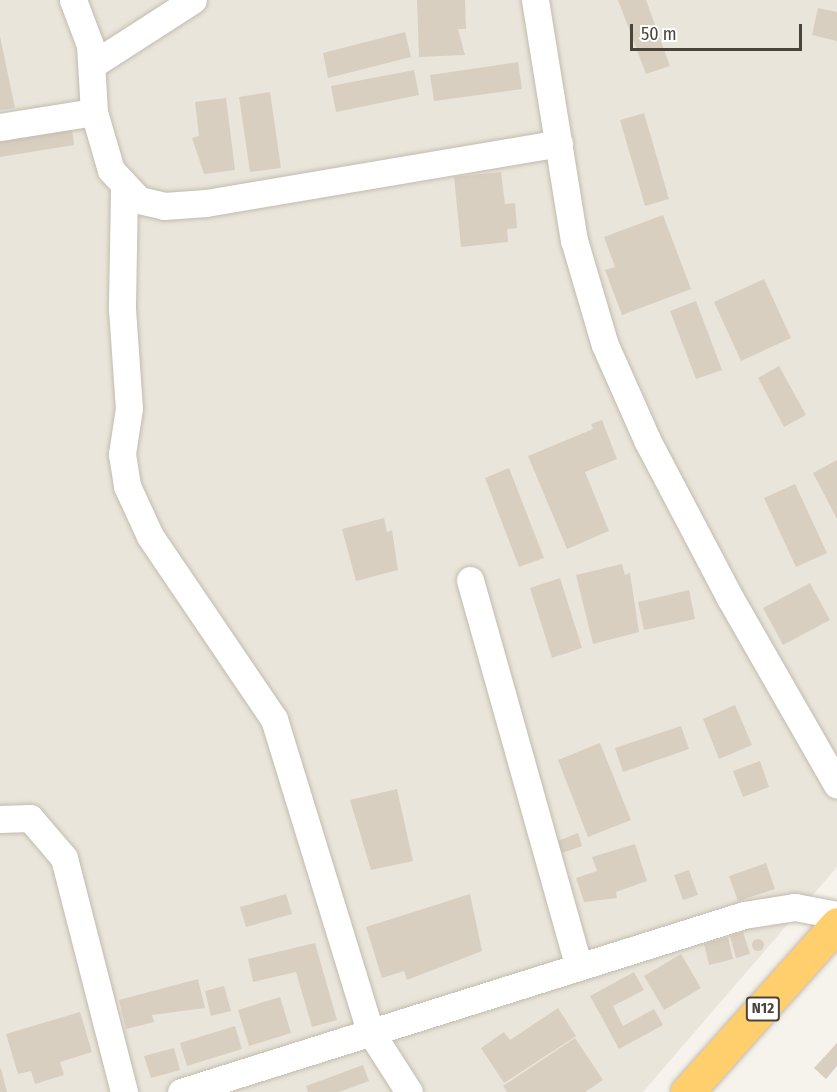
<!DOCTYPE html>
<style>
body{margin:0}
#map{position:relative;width:837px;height:1092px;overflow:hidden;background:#f6f3ec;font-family:"Fira Sans Condensed",sans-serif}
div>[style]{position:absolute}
.residential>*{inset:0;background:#eae5da}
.building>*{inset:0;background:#d8cfc1}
.round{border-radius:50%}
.roads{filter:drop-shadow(0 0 2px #c2bbae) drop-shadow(0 0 2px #c2bbae)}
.minor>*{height:27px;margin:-13.5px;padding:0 13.5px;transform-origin:13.5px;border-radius:13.5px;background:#fff}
.highway>*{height:33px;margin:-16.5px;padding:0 16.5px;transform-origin:16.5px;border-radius:16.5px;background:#ffcf6e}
span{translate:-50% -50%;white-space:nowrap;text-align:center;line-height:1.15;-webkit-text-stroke:4.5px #fff;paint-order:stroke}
.shield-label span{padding:2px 4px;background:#fff;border:2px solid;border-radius:4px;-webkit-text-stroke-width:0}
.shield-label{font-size:15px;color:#4b4439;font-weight:700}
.scale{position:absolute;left:630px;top:24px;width:172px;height:27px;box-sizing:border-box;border:3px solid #4b4439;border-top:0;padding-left:8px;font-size:18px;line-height:21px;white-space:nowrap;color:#4b4439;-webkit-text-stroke:4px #fff;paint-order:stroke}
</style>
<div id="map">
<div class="residential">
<div style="clip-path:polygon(0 0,837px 0,837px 867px,643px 1092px,0 1092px)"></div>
</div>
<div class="building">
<div style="clip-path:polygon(417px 0,465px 0,466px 29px,458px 29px,465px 55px,419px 57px)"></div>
<div style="clip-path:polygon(618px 0,646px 0,670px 66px,646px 74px)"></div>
<div style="clip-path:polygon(818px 8px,837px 12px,837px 41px,812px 35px)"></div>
<div style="clip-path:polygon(405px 32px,411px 57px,328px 78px,323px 53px)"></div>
<div style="clip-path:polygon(0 36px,15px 108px,0 110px)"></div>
<div style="clip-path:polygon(518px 62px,522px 89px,434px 101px,430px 75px)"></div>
<div style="clip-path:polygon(414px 70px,419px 95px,336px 112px,331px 86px)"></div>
<div style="clip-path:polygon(270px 92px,281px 168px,250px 172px,239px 97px)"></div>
<div style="clip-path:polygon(226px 98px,235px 170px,204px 174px,192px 138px,199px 136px,195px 102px)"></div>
<div style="clip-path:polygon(644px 113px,669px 199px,645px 206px,620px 120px)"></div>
<div style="clip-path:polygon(71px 121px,74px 145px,0 157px,0 132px)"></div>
<div style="clip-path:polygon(501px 172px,505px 204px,515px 203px,517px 228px,507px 229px,508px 242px,461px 247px,454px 177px)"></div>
<div style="clip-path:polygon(663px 215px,691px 289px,622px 315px,605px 270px,615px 267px,604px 237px)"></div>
<div style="clip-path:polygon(764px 279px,791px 338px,741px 361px,714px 302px)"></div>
<div style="clip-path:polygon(696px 301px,722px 370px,696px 379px,670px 311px)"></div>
<div style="clip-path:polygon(779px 366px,806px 415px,784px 427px,758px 378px)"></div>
<div style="clip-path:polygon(602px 420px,617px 459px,585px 472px,609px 531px,567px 549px,528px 456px,593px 429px,591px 424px)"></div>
<div style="clip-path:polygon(837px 460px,837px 519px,813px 473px)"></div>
<div style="clip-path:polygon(509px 468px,544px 558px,519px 567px,485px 478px)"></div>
<div style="clip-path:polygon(795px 484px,827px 553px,796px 567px,764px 498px)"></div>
<div style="clip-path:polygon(384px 518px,387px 532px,392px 530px,398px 570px,356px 581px,342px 529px)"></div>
<div style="clip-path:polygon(622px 564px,625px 575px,630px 573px,639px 632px,593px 644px,576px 575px)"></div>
<div style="clip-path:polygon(560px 578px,582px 648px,552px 658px,530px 588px)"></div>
<div style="clip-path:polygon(810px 583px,830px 620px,783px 645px,763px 608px)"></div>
<div style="clip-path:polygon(689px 590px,695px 619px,644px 630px,638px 602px)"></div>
<div style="clip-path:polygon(735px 705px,752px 745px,719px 759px,703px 719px)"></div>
<div style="clip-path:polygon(681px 726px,689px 749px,623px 772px,615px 748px)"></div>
<div style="clip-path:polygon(600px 743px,631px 820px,588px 837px,558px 760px)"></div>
<div style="clip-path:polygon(760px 761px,769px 787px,743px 797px,733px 771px)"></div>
<div style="clip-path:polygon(397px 789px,413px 861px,371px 870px,350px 800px)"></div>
<div style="clip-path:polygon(578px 833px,582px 846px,562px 853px,558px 841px)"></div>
<div style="clip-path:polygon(635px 844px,647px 881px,616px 892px,617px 898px,584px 902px,576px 878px,597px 871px,592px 857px)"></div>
<div style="clip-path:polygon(766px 863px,775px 889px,738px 901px,729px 876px)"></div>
<div style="clip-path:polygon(689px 870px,698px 895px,683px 900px,674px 875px)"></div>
<div style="clip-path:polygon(286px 894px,292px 914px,246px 927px,240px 907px)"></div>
<div style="clip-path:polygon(470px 894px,482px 951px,407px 980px,404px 971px,382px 978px,366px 927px)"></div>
<div style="clip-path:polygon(743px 932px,750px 954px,736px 958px,730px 936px)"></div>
<div style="clip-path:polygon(728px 937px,733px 959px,709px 965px,704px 944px)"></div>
<div class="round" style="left:752px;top:939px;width:12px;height:12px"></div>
<div style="clip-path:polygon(315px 943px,337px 1020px,312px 1027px,296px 972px,253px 982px,248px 959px)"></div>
<div style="clip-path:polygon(681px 954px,701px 988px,664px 1010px,644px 976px)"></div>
<div style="clip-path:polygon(634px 972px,644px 990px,613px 1006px,623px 1026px,654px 1009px,663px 1025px,619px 1049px,590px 996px)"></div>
<div style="clip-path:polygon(198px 979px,205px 1008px,152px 1015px,154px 1022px,126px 1029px,119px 1000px)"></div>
<div style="clip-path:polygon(224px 986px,231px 1011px,211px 1016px,205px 991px)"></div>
<div style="clip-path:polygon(280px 997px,291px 1033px,249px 1046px,238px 1010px)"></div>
<div style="clip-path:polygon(558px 1008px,576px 1036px,504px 1083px,481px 1048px,504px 1032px,510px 1040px)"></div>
<div style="clip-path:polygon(80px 1012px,92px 1052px,60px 1062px,64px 1075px,35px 1084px,31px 1071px,18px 1074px,6px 1034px)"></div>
<div style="clip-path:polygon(235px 1026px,242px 1049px,187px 1066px,180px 1043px)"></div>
<div style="clip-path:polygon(575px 1038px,603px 1080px,585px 1092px,507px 1092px,503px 1086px)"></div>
<div style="clip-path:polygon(837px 1043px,837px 1066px,826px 1079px,814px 1068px)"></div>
<div style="clip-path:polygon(174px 1048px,180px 1070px,151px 1078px,144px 1056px)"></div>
<div style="clip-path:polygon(363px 1065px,369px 1081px,339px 1092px,308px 1092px,306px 1086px)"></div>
<div style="clip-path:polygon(0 1069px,1px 1069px,7px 1092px,0 1092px)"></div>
</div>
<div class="roads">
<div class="minor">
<div style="left:73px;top:0;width:48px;rotate:69.3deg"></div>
<div style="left:90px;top:45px;width:67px;rotate:86.6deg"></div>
<div style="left:94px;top:112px;width:60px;rotate:73.7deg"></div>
<div style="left:111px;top:170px;width:41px;rotate:47deg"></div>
<div style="left:139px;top:200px;width:26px;rotate:13deg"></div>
<div style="left:164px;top:206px;width:42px;rotate:-4.1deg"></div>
<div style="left:206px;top:203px;width:358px;rotate:-9.6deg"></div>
<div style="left:535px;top:0;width:243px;rotate:80.8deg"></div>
<div style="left:574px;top:240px;width:109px;rotate:73.6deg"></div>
<div style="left:605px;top:345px;width:104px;rotate:66.1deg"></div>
<div style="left:647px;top:440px;width:178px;rotate:62.3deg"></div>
<div style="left:730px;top:598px;width:215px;rotate:60.2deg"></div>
<div style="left:92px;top:65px;width:120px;rotate:-32.8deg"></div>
<div style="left:0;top:127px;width:95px;rotate:-9.1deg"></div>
<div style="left:124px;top:190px;width:119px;rotate:91deg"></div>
<div style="left:122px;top:309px;width:99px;rotate:86deg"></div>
<div style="left:129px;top:408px;width:47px;rotate:98.7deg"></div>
<div style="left:122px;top:454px;width:32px;rotate:81deg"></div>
<div style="left:127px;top:486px;width:55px;rotate:65.3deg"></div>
<div style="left:150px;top:536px;width:221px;rotate:55.9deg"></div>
<div style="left:274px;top:719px;width:326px;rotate:72.9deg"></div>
<div style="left:370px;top:1031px;width:72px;rotate:57.4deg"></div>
<div style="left:470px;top:580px;width:398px;rotate:74.3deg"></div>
<div style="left:0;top:819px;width:30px;rotate:-2deg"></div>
<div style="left:30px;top:818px;width:52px;rotate:49.6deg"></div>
<div style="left:64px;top:858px;width:242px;rotate:75.6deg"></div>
<div style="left:181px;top:1092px;width:590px;rotate:-17.45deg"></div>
<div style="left:744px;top:915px;width:52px;rotate:-8.9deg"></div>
<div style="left:795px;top:907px;width:43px;rotate:10.8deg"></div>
</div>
<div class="highway">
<div style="left:687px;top:1092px;width:225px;rotate:-48.2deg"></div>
</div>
</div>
<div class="shield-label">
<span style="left:763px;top:1009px">N12</span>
</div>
<div class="scale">50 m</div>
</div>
